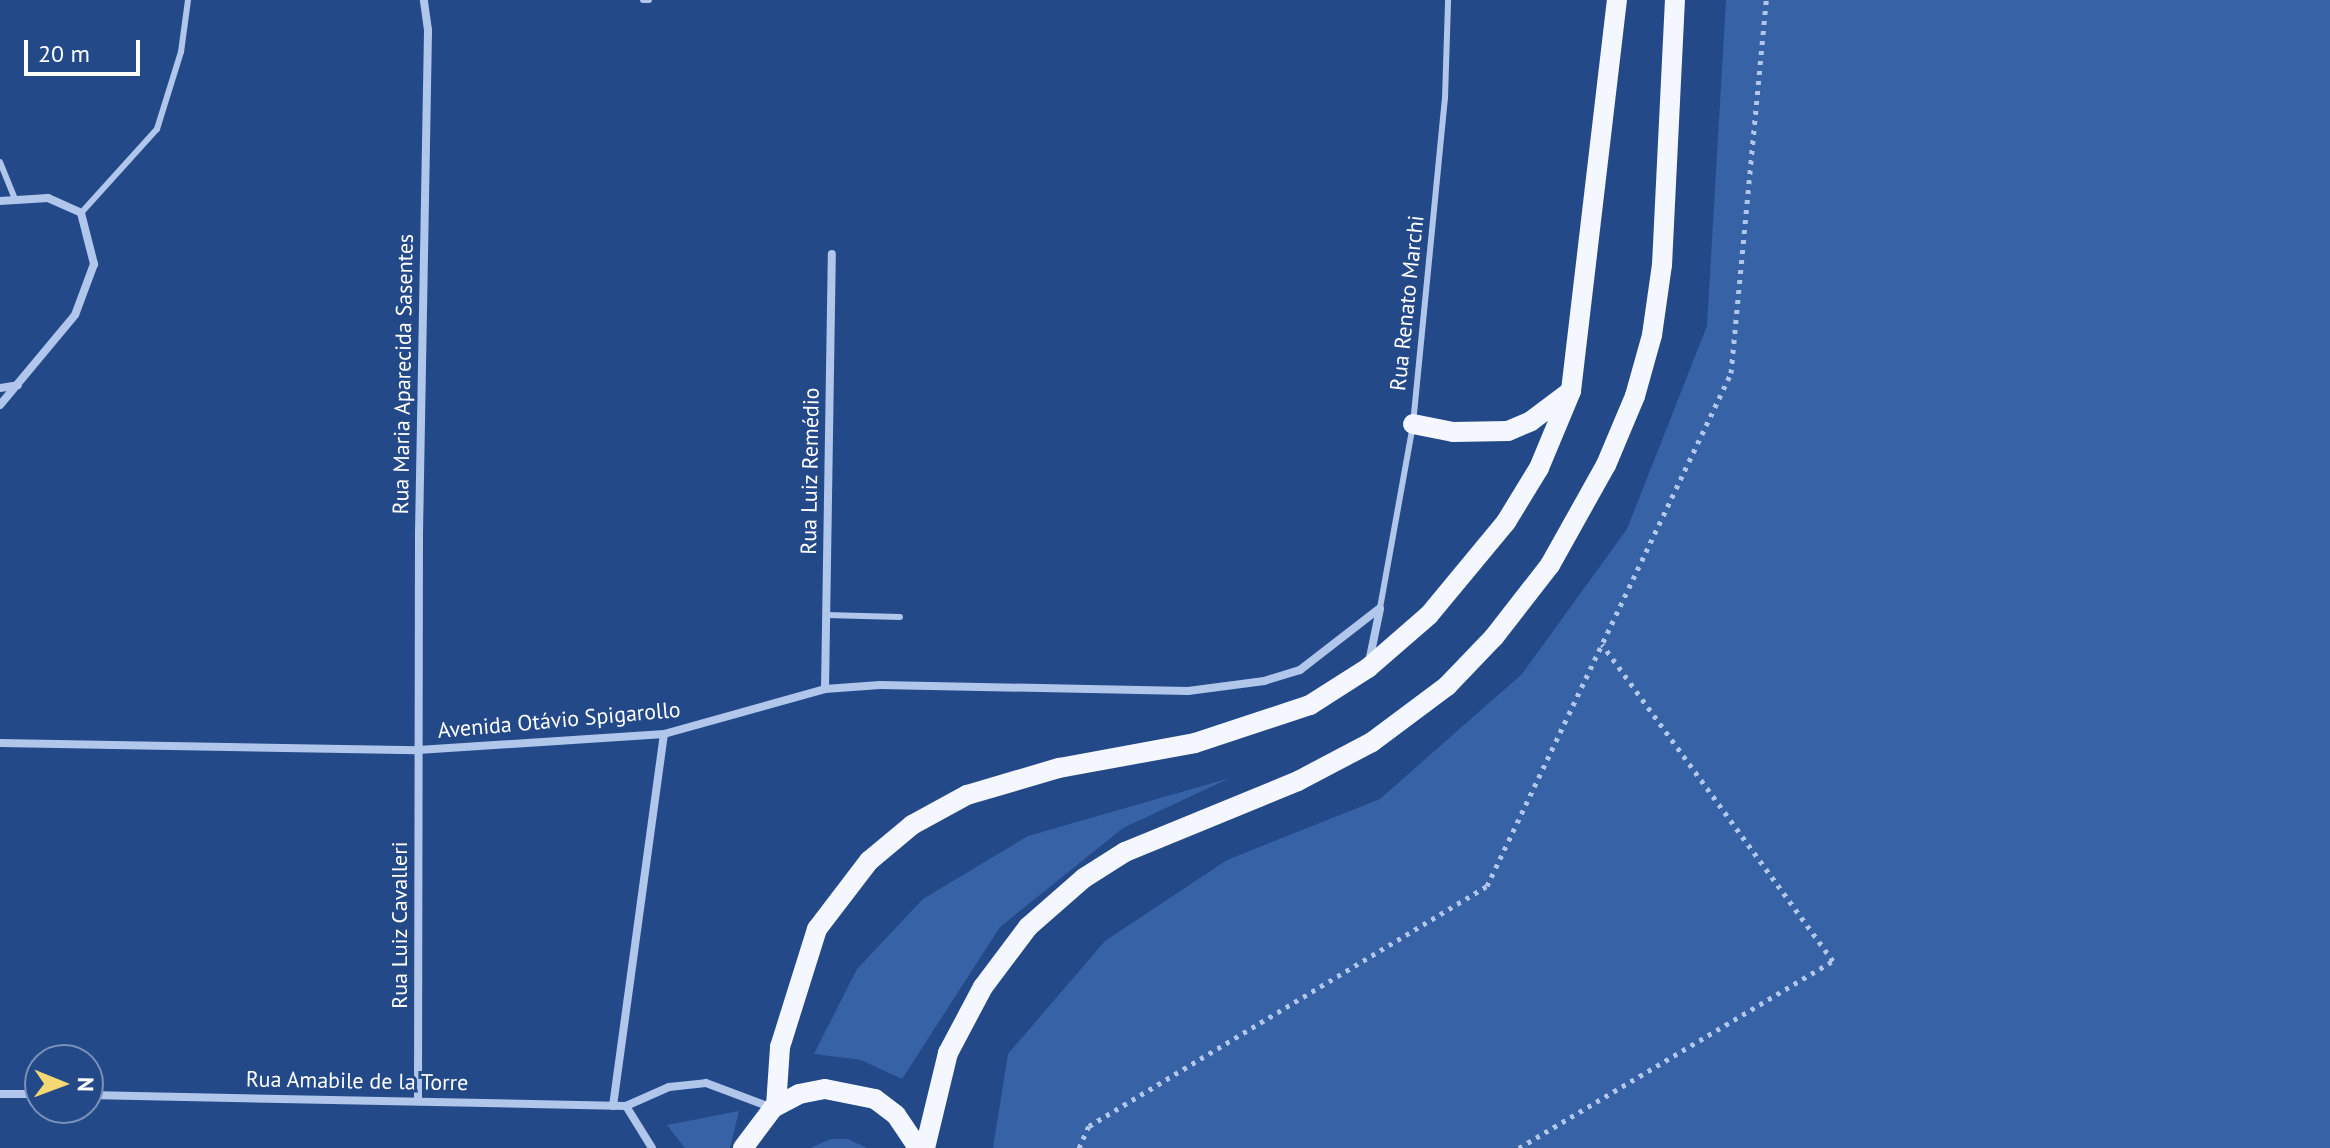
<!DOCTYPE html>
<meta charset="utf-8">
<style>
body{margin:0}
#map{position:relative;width:2330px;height:1148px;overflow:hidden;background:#234989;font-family:"PT Sans",sans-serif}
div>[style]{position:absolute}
.green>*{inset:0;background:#3862a6}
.path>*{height:5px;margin-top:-2.5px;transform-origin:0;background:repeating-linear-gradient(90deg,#b0c6ea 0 4px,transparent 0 10px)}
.service>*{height:6px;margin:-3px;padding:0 3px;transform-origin:3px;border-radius:3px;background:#b0c6ea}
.minor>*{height:8px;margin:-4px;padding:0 4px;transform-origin:4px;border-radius:4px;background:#b0c6ea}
.primary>*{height:20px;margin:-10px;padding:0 10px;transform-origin:10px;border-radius:10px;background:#f4f7fe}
span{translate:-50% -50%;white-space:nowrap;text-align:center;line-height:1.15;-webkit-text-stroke:6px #234989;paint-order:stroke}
.street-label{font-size:22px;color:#fff}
.north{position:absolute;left:24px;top:1044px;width:80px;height:80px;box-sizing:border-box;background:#234989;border:2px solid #7b92b8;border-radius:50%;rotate:91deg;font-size:22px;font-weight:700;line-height:32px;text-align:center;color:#fff}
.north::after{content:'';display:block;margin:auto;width:28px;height:36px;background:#f5d873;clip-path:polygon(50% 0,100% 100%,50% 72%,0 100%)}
.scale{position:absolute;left:24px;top:40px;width:116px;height:36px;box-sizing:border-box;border:4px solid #fff;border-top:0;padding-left:10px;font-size:24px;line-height:28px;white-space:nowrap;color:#fff;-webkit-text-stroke:6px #234989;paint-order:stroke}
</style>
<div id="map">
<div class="green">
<div style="clip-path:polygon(1726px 0,2330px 0,2330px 1148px,993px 1148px,1008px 1054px,1105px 941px,1227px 860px,1380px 799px,1522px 674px,1627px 529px,1707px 326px)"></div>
<div style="clip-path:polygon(1230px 778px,1123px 828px,1000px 927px,902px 1079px,861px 1060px,814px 1054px,857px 969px,923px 899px,1028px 836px)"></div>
<div style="clip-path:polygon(739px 1111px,730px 1148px,685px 1148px,667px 1125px)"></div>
<div style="clip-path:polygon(831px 1139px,848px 1139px,867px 1148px,810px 1148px)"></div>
</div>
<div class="path">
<div style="left:1079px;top:1148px;width:24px;rotate:-66deg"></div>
<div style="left:1089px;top:1126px;width:465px;rotate:-31.1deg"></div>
<div style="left:1487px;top:886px;width:568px;rotate:-64.56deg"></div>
<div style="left:1731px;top:373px;width:375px;rotate:-84.6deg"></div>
<div style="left:1519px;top:1148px;width:365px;rotate:-30.8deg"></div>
<div style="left:1833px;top:961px;width:392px;rotate:-126.1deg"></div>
</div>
<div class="service">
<div style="left:643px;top:0;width:6px"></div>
<div style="left:0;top:162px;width:38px;rotate:68deg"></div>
<div style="left:81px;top:213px;width:113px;rotate:-47.9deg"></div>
<div style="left:157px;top:129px;width:81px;rotate:-72.7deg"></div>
<div style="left:181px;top:52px;width:52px;rotate:-82.3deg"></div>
<div style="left:1380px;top:608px;width:187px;rotate:-79.8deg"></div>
<div style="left:1413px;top:424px;width:328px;rotate:-84.4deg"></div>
<div style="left:1445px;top:98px;width:98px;rotate:-88.2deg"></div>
<div style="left:826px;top:615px;width:74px;rotate:1.5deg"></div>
</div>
<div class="minor">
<div style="left:0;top:201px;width:48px;rotate:-3.6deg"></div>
<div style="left:48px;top:198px;width:36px;rotate:24deg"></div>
<div style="left:81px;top:213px;width:53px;rotate:75.7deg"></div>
<div style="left:94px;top:264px;width:54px;rotate:110.4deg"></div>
<div style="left:75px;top:315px;width:117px;rotate:129.8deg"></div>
<div style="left:0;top:388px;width:18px;rotate:-9deg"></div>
<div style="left:1369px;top:662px;width:54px;rotate:-78.3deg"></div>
<div style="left:825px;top:689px;width:435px;rotate:-89.1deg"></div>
<div style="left:0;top:743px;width:418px;rotate:1deg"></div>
<div style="left:418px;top:750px;width:247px;rotate:-3.7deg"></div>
<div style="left:664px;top:734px;width:167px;rotate:-15.6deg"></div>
<div style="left:825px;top:689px;width:55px;rotate:-4.2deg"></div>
<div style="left:880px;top:685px;width:308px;rotate:1.1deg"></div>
<div style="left:1188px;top:691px;width:77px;rotate:-7.5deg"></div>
<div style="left:1264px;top:681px;width:38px;rotate:-17deg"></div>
<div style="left:1300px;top:670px;width:101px;rotate:-37.8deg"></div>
<div style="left:0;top:1094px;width:40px"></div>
<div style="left:88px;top:1095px;width:538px;rotate:1.17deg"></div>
<div style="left:626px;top:1106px;width:47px;rotate:-23.8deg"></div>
<div style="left:669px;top:1087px;width:37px;rotate:-6deg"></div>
<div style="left:706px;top:1083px;width:72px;rotate:20.5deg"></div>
<div style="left:418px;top:1100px;width:567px;rotate:-89.9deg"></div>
<div style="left:419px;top:533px;width:503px;rotate:-88.97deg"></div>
<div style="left:428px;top:30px;width:30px;rotate:-98deg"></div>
<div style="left:613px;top:1106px;width:375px;rotate:-82.2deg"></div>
<div style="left:626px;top:1106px;width:49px;rotate:58.2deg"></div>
</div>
<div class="primary">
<div style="left:1413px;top:424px;width:41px;rotate:11.3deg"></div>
<div style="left:1453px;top:432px;width:55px;rotate:-1deg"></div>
<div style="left:1508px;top:431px;width:25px;rotate:-23deg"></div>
<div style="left:1531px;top:421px;width:50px;rotate:-36.9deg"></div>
<div style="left:776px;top:1106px;width:59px;rotate:-86.1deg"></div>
<div style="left:780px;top:1047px;width:124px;rotate:-72.6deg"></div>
<div style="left:817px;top:929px;width:86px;rotate:-52.6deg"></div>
<div style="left:869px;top:861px;width:56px;rotate:-39.9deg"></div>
<div style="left:912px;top:825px;width:63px;rotate:-28.6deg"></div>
<div style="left:967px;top:795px;width:96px;rotate:-16.4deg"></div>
<div style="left:1059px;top:768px;width:138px;rotate:-10.4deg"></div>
<div style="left:1195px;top:743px;width:121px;rotate:-18.3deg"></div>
<div style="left:1310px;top:705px;width:69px;rotate:-32.5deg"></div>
<div style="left:1368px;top:668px;width:81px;rotate:-41deg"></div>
<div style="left:1429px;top:615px;width:121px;rotate:-50.4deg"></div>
<div style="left:1506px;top:522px;width:63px;rotate:-58.6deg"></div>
<div style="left:1539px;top:468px;width:83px;rotate:-67.4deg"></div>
<div style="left:1571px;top:391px;width:394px;rotate:-83.3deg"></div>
<div style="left:743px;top:1148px;width:50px;rotate:-53.1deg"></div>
<div style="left:773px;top:1108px;width:30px;rotate:-28deg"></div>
<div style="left:799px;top:1094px;width:26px;rotate:-11deg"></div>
<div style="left:825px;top:1089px;width:51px;rotate:11.3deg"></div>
<div style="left:875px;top:1099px;width:26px;rotate:37deg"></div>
<div style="left:896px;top:1115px;width:40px;rotate:56deg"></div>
<div style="left:925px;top:1148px;width:98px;rotate:-76.4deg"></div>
<div style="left:948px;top:1053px;width:75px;rotate:-62.1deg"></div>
<div style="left:983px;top:987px;width:75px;rotate:-53.1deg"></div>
<div style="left:1028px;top:927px;width:74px;rotate:-41.2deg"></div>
<div style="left:1084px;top:878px;width:49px;rotate:-32.4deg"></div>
<div style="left:1125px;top:852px;width:187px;rotate:-22.3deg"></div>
<div style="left:1298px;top:781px;width:84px;rotate:-27.8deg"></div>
<div style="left:1372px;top:742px;width:94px;rotate:-36.7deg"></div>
<div style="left:1447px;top:686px;width:68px;rotate:-46.2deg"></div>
<div style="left:1494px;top:637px;width:91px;rotate:-52.1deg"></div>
<div style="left:1550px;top:565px;width:115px;rotate:-60.8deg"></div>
<div style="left:1606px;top:465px;width:75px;rotate:-67.2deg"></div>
<div style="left:1635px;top:396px;width:63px;rotate:-74.4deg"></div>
<div style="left:1652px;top:335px;width:71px;rotate:-81.9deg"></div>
<div style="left:1662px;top:265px;width:265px;rotate:-87.2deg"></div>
</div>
<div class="street-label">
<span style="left:1407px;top:303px;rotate:-84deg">Rua Renato Marchi</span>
<span style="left:403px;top:374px;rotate:-89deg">Rua Maria Aparecida Sasentes</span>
<span style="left:810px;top:471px;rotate:-89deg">Rua Luiz Remédio</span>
<span style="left:559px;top:720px;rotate:-5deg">Avenida Otávio Spigarollo</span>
<span style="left:400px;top:925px;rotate:-90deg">Rua Luiz Cavalleri</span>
<span style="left:357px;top:1081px;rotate:1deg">Rua Amabile de la Torre</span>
</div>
<div class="north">N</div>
<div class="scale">20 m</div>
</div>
